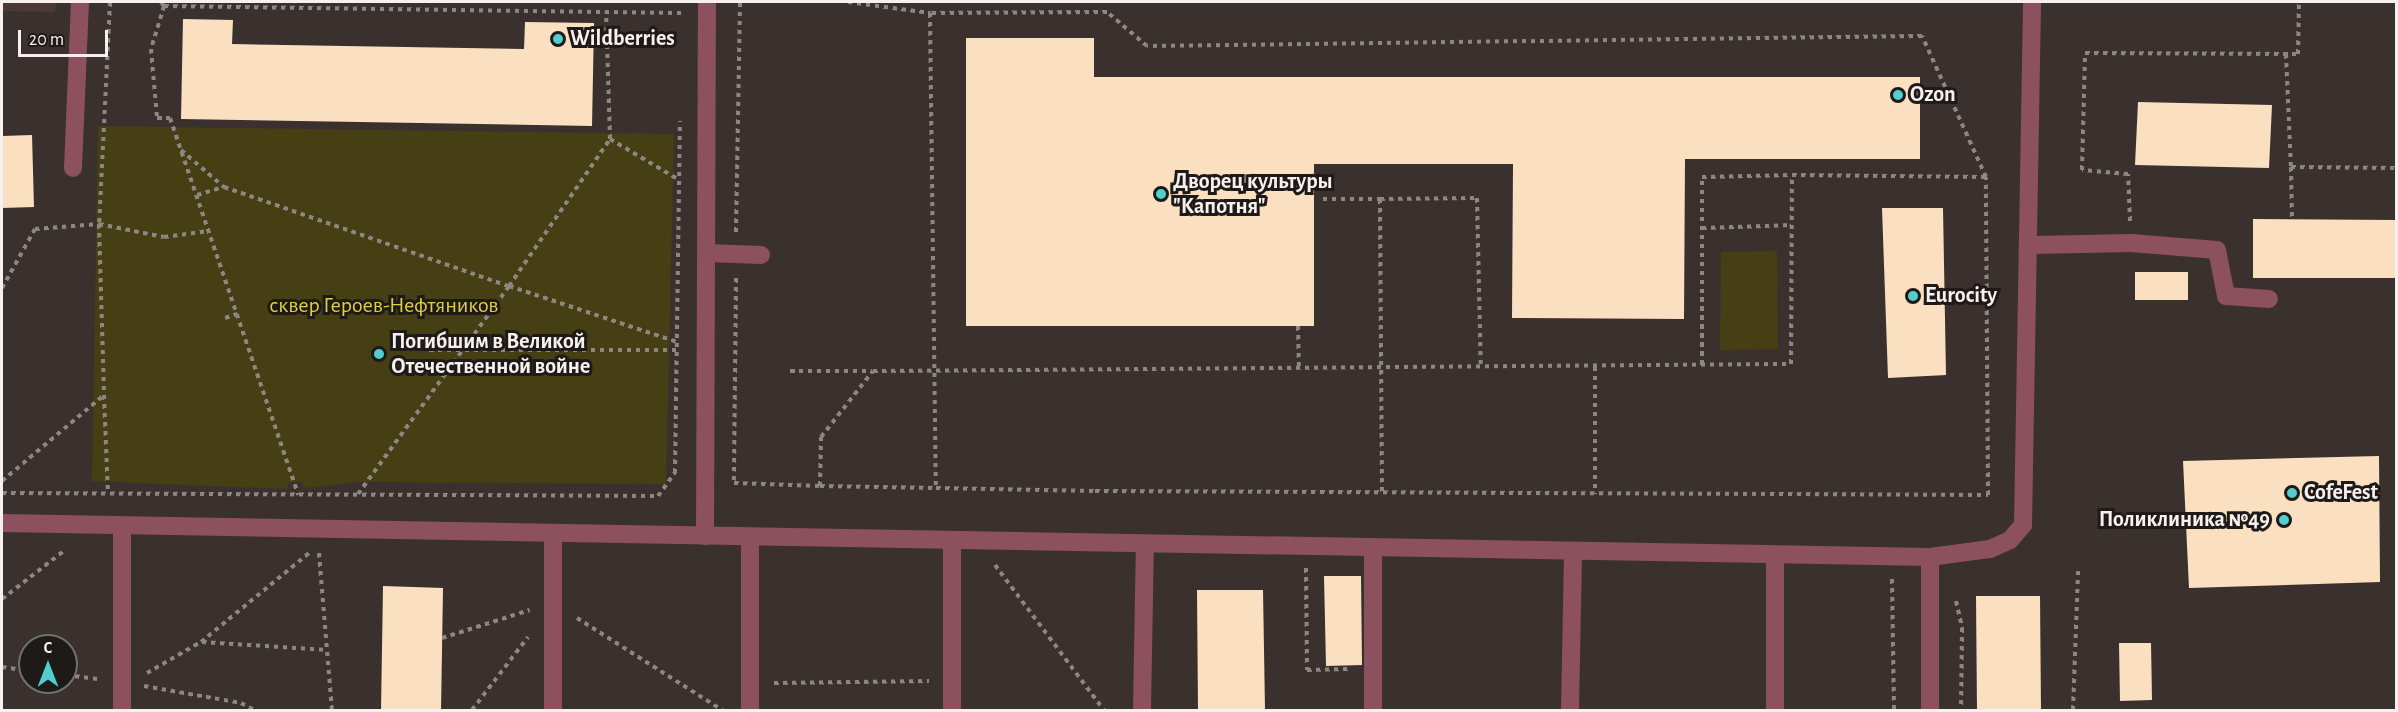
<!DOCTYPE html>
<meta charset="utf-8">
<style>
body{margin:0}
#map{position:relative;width:2398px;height:712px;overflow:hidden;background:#3a312e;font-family:"Alegreya Sans",sans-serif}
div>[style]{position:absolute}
.built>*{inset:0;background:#4a3934}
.green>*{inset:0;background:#453f13}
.building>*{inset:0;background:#fbdfc1}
.path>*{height:4px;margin-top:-2px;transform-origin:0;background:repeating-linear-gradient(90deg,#8d8683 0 4.5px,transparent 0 9px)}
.minor>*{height:18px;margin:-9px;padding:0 9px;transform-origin:9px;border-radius:9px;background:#8d505e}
.dots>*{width:16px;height:16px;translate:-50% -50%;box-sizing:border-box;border:3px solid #1e1a18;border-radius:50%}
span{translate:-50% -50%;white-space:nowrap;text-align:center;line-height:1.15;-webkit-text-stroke:6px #1e1a18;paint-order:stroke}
.poi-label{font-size:22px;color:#f6f0ee;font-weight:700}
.left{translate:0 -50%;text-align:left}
.right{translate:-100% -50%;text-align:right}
.park-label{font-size:22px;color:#e1ce40}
.frame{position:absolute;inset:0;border:3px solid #f6f0ee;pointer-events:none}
.north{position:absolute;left:18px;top:634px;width:60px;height:60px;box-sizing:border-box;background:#1e1a18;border:2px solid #74706e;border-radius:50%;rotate:0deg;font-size:16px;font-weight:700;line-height:24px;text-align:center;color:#f6f0ee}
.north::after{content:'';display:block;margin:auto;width:21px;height:27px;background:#52cdd0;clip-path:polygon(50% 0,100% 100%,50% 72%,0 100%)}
.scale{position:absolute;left:18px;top:30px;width:90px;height:27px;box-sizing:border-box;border:3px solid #f6f0ee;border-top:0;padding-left:8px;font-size:18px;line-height:21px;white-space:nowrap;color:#f6f0ee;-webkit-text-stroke:4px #1e1a18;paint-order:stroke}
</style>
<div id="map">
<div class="built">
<div style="clip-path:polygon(2px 2px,56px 2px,55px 12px,2px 11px)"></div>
</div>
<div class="green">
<div style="clip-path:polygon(98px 126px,674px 134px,666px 484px,358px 482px,304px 488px,301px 482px,287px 482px,289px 489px,92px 481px)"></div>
<div style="clip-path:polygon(1777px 251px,1778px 349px,1720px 350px,1721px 252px)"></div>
</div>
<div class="building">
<div style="clip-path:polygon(183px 19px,233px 20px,232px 44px,524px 49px,525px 22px,594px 23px,592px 126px,181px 119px)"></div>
<div style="clip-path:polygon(966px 38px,1094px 38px,1094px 77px,1920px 77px,1920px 159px,1685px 159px,1684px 319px,1512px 318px,1513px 164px,1314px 164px,1314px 326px,966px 326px)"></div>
<div style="clip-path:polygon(2138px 102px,2272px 105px,2269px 168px,2135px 165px)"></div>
<div style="clip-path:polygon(32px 135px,34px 207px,2px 208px,2px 136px)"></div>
<div style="clip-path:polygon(1882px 208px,1943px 208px,1946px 375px,1888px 378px)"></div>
<div style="clip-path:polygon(2253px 219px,2397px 220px,2397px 278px,2253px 278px)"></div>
<div style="clip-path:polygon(2135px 272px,2188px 272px,2188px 300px,2135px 300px)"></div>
<div style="clip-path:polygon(2379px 456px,2380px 582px,2189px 588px,2183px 461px)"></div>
<div style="clip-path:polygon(1324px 576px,1361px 576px,1362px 665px,1326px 666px)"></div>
<div style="clip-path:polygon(383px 586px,443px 588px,441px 711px,381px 711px)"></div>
<div style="clip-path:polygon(1197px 590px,1263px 590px,1265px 710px,1198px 711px)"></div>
<div style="clip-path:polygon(1976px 596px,2040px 596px,2041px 711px,1977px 711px)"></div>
<div style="clip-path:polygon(2119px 643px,2151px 643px,2152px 700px,2120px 701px)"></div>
</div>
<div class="path">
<div style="left:110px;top:2px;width:222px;rotate:92.8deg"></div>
<div style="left:99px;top:224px;width:66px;rotate:11.3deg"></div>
<div style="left:164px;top:237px;width:45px;rotate:-7.6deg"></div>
<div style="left:161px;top:2px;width:5px;rotate:53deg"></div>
<div style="left:164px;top:6px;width:45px;rotate:106.8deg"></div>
<div style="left:151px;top:49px;width:69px;rotate:85deg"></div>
<div style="left:157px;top:118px;width:13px"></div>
<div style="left:170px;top:118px;width:398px;rotate:71.2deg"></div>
<div style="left:848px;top:2px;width:83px;rotate:7.6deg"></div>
<div style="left:164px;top:6px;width:517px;rotate:0.78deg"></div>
<div style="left:2286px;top:54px;width:113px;rotate:87.5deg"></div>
<div style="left:2291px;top:167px;width:105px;rotate:0.5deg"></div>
<div style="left:610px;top:139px;width:80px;rotate:30.7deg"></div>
<div style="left:181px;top:150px;width:57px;rotate:40.7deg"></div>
<div style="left:224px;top:187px;width:302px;rotate:19.2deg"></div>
<div style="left:509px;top:286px;width:178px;rotate:-55.5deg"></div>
<div style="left:610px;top:139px;width:127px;rotate:-91.8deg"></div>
<div style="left:2291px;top:167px;width:53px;rotate:88.9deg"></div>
<div style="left:197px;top:195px;width:27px;rotate:-17deg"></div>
<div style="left:1323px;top:199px;width:57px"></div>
<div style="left:1380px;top:199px;width:293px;rotate:89.6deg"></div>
<div style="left:1380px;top:199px;width:97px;rotate:-0.6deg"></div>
<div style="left:1477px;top:198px;width:170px;rotate:88.7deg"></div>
<div style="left:2130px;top:221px;width:47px;rotate:-92.4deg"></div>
<div style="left:2128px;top:174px;width:46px;rotate:-175deg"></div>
<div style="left:2082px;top:170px;width:117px;rotate:-88.5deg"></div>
<div style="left:2085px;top:53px;width:213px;rotate:0.3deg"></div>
<div style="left:2298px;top:54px;width:52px;rotate:-88.9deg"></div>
<div style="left:1702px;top:228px;width:90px;rotate:-1.9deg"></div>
<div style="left:736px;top:232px;width:230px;rotate:-89deg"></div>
<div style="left:736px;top:278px;width:205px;rotate:90.6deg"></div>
<div style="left:734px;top:483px;width:86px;rotate:2deg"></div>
<div style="left:820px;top:486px;width:49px;rotate:-88.8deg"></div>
<div style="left:821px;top:437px;width:84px;rotate:-51.8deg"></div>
<div style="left:873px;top:371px;width:918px;rotate:-0.44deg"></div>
<div style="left:1791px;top:364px;width:189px;rotate:-89.7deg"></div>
<div style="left:1792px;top:175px;width:194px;rotate:0.6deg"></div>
<div style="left:2px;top:288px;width:68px;rotate:-60.8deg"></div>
<div style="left:35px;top:229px;width:64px;rotate:-4.5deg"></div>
<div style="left:99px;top:224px;width:171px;rotate:88.3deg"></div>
<div style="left:225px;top:318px;width:13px;rotate:-18deg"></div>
<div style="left:1298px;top:326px;width:44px;rotate:88.7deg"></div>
<div style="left:429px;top:350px;width:248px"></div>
<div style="left:1702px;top:365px;width:188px;rotate:-90deg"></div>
<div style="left:1702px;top:177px;width:90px;rotate:-1.3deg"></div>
<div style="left:1595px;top:367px;width:127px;rotate:90deg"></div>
<div style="left:790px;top:371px;width:82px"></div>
<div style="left:2px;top:481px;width:133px;rotate:-40.1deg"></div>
<div style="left:104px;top:395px;width:98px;rotate:87.7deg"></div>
<div style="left:820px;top:486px;width:116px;rotate:1deg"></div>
<div style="left:936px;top:488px;width:159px;rotate:1.1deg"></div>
<div style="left:1095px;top:491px;width:893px;rotate:0.26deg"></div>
<div style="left:1988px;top:495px;width:318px;rotate:-90.4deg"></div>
<div style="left:1986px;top:177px;width:155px;rotate:-114.4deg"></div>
<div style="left:1922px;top:36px;width:775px;rotate:179.26deg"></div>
<div style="left:1147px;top:46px;width:52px;rotate:-139.6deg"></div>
<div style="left:1107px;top:12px;width:177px;rotate:179.7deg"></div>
<div style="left:930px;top:13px;width:475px;rotate:89.3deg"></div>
<div style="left:2px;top:493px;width:656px;rotate:0.26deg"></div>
<div style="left:658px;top:496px;width:29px;rotate:-54deg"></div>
<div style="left:675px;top:473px;width:352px;rotate:-89.2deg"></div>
<div style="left:358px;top:494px;width:257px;rotate:-54deg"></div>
<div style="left:509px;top:286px;width:177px;rotate:18.4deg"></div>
<div style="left:319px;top:553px;width:158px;rotate:85.3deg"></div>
<div style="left:995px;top:565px;width:181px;rotate:53.1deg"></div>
<div style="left:1306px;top:568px;width:102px;rotate:89.4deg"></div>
<div style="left:1307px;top:670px;width:41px;rotate:-1.4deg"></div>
<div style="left:1892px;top:579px;width:131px;rotate:89.1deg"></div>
<div style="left:2px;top:599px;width:80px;rotate:-37.9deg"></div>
<div style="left:1956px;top:601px;width:28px;rotate:77deg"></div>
<div style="left:1962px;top:628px;width:82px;rotate:90.7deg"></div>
<div style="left:577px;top:618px;width:172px;rotate:32.4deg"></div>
<div style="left:442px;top:638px;width:92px;rotate:-17.7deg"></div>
<div style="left:202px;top:642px;width:125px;rotate:3.7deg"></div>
<div style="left:2px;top:667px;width:28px;rotate:8deg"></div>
<div style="left:147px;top:673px;width:62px;rotate:-29.9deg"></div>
<div style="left:201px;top:642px;width:140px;rotate:-39.5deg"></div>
<div style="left:66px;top:675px;width:32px;rotate:7deg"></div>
<div style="left:774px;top:683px;width:155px;rotate:-0.7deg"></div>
<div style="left:144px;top:686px;width:98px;rotate:9.9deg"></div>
<div style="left:241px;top:703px;width:15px;rotate:28deg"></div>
<div style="left:472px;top:710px;width:92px;rotate:-52.5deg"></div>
<div style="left:2073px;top:710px;width:139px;rotate:-87.9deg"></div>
</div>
<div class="minor">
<div style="left:73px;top:168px;width:166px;rotate:-87.6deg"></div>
<div style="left:2028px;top:245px;width:103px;rotate:-1.1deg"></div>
<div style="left:2131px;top:243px;width:86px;rotate:4.7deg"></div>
<div style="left:2217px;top:250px;width:47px;rotate:78.9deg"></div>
<div style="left:2226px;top:296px;width:43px;rotate:4deg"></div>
<div style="left:707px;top:253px;width:54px;rotate:2.1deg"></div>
<div style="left:2px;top:523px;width:1928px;rotate:1.01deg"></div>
<div style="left:1930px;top:557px;width:61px;rotate:-7.6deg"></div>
<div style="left:1990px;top:549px;width:22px;rotate:-24deg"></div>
<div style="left:2010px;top:540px;width:20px;rotate:-49deg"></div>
<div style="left:2023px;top:525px;width:523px;rotate:-89.01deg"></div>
<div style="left:553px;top:533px;width:177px;rotate:90deg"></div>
<div style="left:705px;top:536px;width:534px;rotate:-89.79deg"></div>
<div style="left:952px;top:540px;width:170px;rotate:90deg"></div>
<div style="left:1373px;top:548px;width:162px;rotate:90deg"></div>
<div style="left:1775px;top:555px;width:155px;rotate:90deg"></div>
<div style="left:1930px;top:557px;width:153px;rotate:90deg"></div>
<div style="left:122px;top:710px;width:184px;rotate:-90deg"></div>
<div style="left:750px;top:710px;width:173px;rotate:-90deg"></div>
<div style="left:1142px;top:710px;width:165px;rotate:-89deg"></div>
<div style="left:1570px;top:710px;width:159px;rotate:-88.9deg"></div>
</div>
<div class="dots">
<div style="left:558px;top:39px;background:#52cdd0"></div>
<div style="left:1898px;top:95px;background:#52cdd0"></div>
<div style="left:1161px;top:194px;background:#52cdd0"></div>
<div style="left:1913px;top:296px;background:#52cdd0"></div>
<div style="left:379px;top:354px;background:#52cdd0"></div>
<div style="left:2292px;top:493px;background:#52cdd0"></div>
<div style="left:2284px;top:520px;background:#52cdd0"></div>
</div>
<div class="poi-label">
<span class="left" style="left:570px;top:39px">Wildberries</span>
<span class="left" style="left:1910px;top:95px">Ozon</span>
<span class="left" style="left:1173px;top:194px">Дворец культуры<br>"Капотня"</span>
<span class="left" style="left:1925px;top:296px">Eurocity</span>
<span class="left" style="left:391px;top:354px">Погибшим в Великой<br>Отечественной войне</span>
<span class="left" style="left:2304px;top:493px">CofeFest</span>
<span class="right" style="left:2270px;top:520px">Поликлиника №49</span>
</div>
<div class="park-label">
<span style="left:384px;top:306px">сквер Героев-Нефтяников</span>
</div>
<div class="frame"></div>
<div class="north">С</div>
<div class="scale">20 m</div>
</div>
